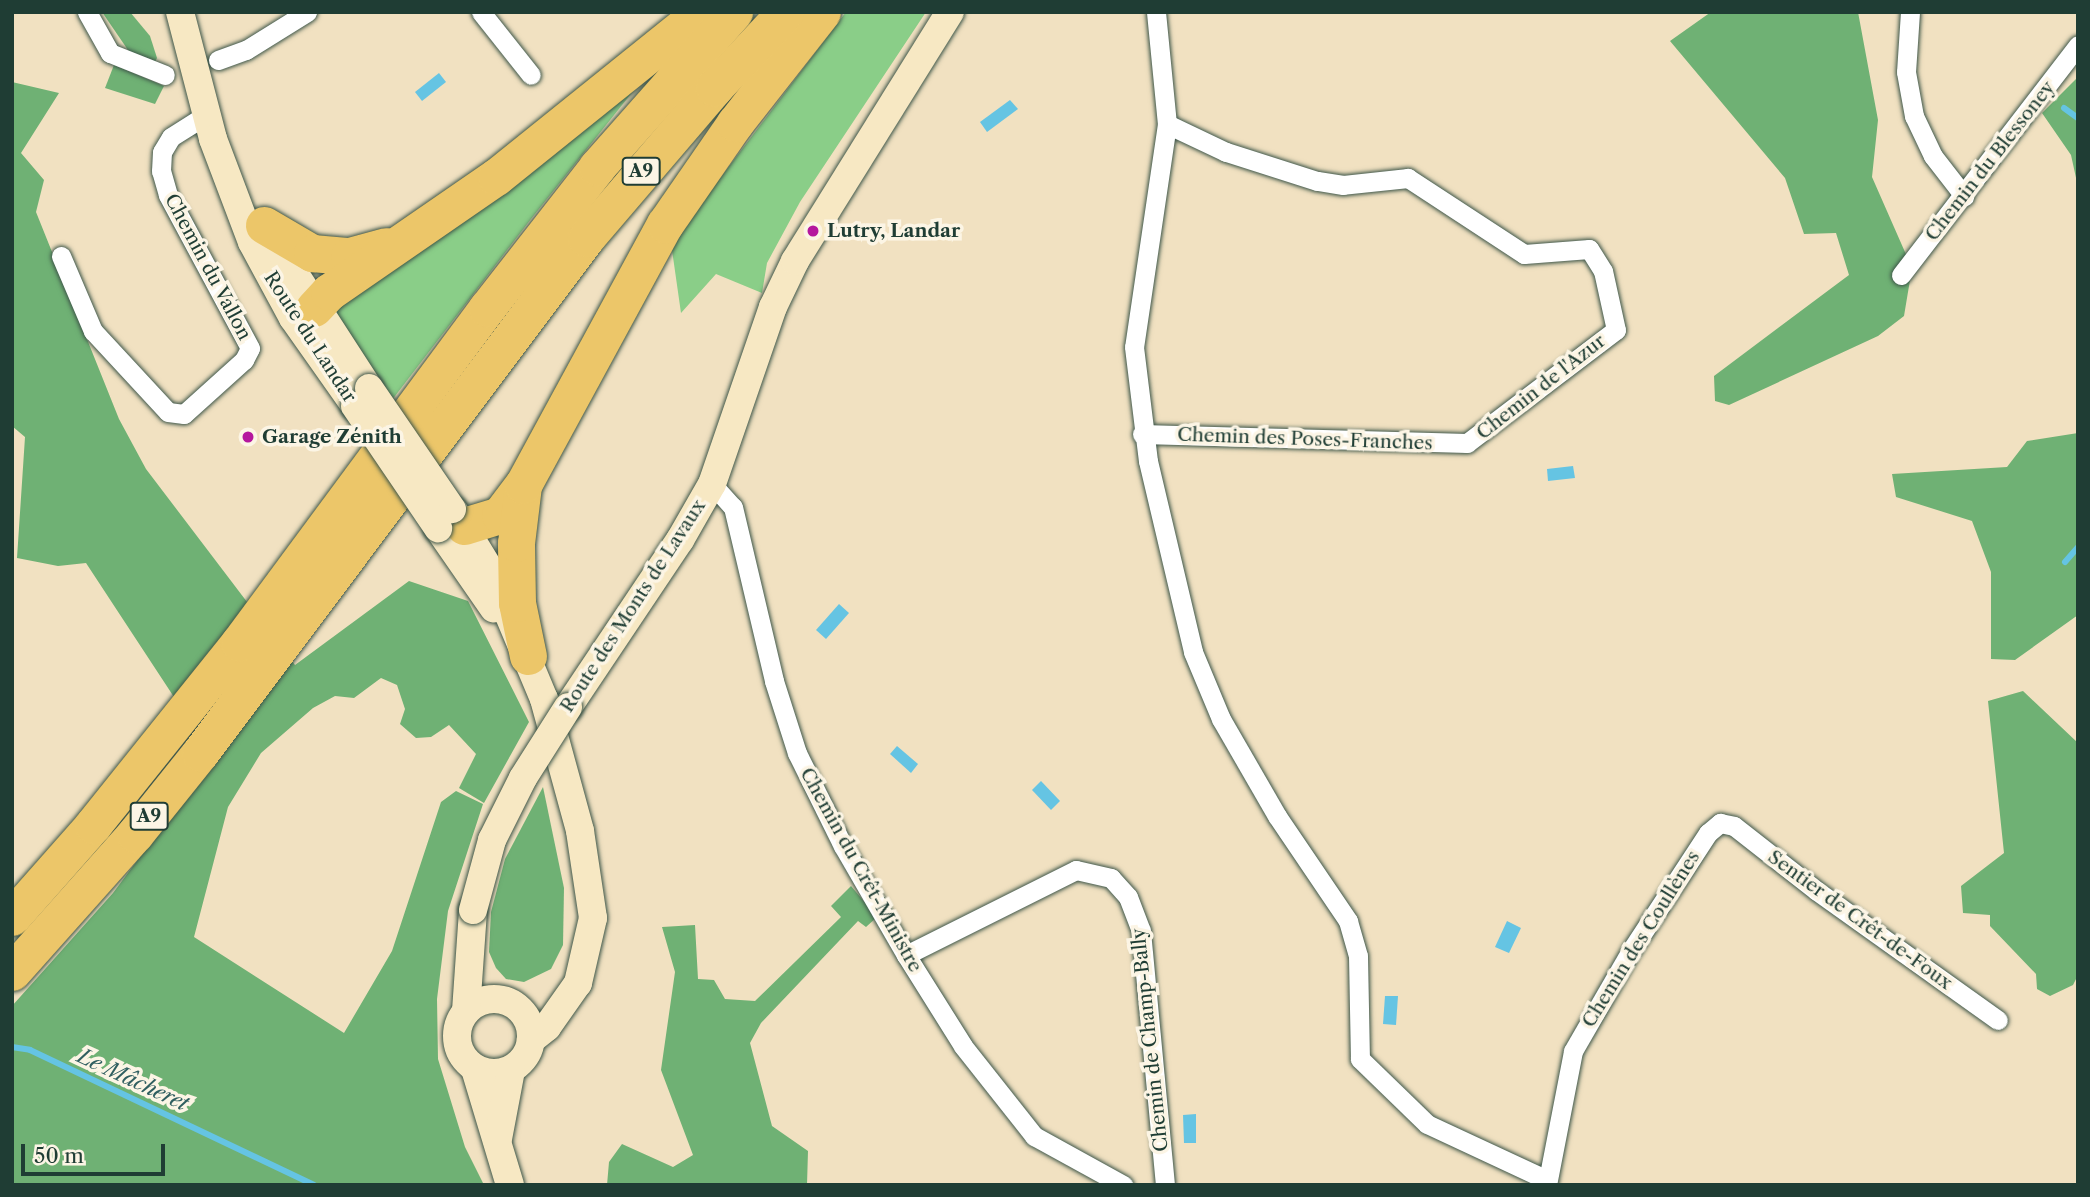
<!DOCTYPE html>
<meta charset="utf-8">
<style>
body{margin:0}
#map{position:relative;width:2090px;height:1197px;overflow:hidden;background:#f1e1c1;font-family:"Libre Caslon Text",serif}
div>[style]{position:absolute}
.green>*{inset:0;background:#8ace88}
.forest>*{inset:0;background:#6fb174}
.water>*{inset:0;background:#65c4e3}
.stream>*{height:6px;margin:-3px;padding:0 3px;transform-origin:3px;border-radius:3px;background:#65c4e3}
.roads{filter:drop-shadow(0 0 2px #3e5649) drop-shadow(0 0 2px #3e5649)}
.street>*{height:19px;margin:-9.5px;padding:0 9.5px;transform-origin:9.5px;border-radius:9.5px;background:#fff}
.secondary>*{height:28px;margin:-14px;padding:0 14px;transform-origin:14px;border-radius:14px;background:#f7e8c3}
.secondary>.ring{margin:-14px;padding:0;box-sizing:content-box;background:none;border:28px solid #f7e8c3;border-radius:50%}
.highway>*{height:37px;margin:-18.5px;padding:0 18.5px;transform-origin:18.5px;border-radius:18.5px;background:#ecc669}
.bridges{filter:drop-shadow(0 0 2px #3e5649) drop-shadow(0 0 2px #3e5649)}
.secondary-bridge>*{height:28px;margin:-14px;padding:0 14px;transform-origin:14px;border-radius:14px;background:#f7e8c3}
.dots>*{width:19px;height:19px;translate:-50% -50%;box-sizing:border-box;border:4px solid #fcf5e5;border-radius:50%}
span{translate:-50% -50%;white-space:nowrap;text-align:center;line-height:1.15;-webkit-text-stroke:7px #fcf5e5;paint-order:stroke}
.shield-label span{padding:2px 5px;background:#fcf5e5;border:2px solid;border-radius:5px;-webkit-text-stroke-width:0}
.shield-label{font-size:18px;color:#1f3d34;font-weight:700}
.street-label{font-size:19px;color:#1f3d34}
.poi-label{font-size:19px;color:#1f3d34;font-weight:700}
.left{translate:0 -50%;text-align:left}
.water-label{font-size:21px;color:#305f60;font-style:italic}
.frame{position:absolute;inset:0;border:14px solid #1f3d34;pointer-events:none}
.scale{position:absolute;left:21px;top:1144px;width:144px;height:32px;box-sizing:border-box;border:4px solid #1f3d34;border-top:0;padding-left:9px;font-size:21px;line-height:24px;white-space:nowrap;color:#1f3d34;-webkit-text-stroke:5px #fcf5e5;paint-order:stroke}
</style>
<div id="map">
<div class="green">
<div style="clip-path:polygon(846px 12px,926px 12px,800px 202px,767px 263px,762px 293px,716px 274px,681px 313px,671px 243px)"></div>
<div style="clip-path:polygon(650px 70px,531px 219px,392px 400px,341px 331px,332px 299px)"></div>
</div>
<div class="forest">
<div style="clip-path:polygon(102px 12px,130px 12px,150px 36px,157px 58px,154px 64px,130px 53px)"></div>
<div style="clip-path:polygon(1711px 12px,1858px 12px,1878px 120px,1872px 177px,1912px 268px,1904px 316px,1878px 336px,1729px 405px,1715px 401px,1714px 376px,1849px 275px,1836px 233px,1804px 234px,1785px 178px,1670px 41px)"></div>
<div style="clip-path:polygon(114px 65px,164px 86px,155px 104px,105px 88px)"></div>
<div style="clip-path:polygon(2078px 77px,2078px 187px,2071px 155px,2042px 113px)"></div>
<div style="clip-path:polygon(12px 82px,59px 93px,21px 153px,44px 180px,36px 212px,119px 419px,146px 469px,295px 665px,409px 581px,468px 601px,529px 722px,484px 803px,459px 788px,476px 754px,449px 725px,431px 737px,416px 738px,400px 724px,405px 709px,397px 685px,381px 678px,354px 698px,335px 696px,313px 708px,261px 753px,228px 807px,194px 937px,344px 1033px,392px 951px,441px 802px,456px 791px,483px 804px,448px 911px,437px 999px,438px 1059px,465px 1147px,484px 1185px,12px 1185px,12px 1006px,113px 893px,214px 758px,86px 563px,58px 566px,17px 558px,25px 437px,12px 426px)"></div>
<div style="clip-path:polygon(2078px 433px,2078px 615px,2015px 660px,1991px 659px,1991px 572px,1972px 521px,1896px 497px,1892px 474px,2007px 467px,2027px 441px)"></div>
<div style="clip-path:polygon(2023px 691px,2078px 743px,2078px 975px,2073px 985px,2050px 996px,2037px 989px,2036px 974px,1990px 926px,1990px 915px,1963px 913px,1961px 886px,2004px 853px,1988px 701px)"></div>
<div style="clip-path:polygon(543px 787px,564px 888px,563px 945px,551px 969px,524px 982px,506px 979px,496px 968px,489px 952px,491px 912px,505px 859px)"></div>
<div style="clip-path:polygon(851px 886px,877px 917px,866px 927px,858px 921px,761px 1023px,750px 1043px,772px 1126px,808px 1151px,807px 1185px,607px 1185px,609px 1162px,622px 1144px,673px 1167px,693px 1155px,661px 1070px,675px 972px,662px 927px,695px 925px,698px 979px,714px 980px,725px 999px,755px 1001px,841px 917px,831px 906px)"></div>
</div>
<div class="water">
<div style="clip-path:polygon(439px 73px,446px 82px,422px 101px,415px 92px)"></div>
<div style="clip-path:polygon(1010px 100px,1018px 109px,987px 132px,980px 122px)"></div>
<div style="clip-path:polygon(1573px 466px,1575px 478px,1548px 481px,1547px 469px)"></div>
<div style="clip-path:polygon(839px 604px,849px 613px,826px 639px,816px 630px)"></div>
<div style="clip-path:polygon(897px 746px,918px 764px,911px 773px,890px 754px)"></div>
<div style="clip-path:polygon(1041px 781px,1060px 801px,1051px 810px,1032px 790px)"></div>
<div style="clip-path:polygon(1507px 921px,1521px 928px,1509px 953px,1495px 947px)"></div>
<div style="clip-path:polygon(1385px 996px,1398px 996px,1396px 1025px,1383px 1024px)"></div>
<div style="clip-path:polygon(1196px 1114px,1196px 1143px,1184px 1143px,1183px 1115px)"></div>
</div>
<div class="stream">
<div style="left:2064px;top:108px;width:17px;rotate:36deg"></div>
<div style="left:2065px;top:562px;width:20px;rotate:-49deg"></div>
<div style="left:12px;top:1047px;width:18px;rotate:9deg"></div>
<div style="left:30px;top:1050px;width:314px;rotate:25.4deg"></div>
</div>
<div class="roads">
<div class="street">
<div style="left:87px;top:12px;width:47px;rotate:60.7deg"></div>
<div style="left:110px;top:53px;width:59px;rotate:21.8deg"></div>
<div style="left:481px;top:12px;width:80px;rotate:51.6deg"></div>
<div style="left:1156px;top:12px;width:113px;rotate:84.4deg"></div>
<div style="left:1167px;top:124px;width:225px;rotate:98.4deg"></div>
<div style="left:1134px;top:347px;width:115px;rotate:83deg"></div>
<div style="left:1148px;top:461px;width:196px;rotate:76.7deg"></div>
<div style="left:1193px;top:652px;width:73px;rotate:67.3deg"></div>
<div style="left:1221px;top:719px;width:112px;rotate:60deg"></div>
<div style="left:1277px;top:816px;width:127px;rotate:55.9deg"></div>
<div style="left:1348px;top:921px;width:36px;rotate:74deg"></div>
<div style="left:1358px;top:956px;width:103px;rotate:88.9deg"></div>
<div style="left:1360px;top:1059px;width:93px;rotate:44.1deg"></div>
<div style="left:1427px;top:1124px;width:130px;rotate:25deg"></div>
<div style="left:1910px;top:12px;width:60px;rotate:93.8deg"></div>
<div style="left:1906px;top:72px;width:45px;rotate:79.7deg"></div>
<div style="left:1914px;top:116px;width:44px;rotate:64.6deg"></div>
<div style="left:1933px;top:156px;width:51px;rotate:52.2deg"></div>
<div style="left:218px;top:60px;width:30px;rotate:-20deg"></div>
<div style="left:246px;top:50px;width:72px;rotate:-31.9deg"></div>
<div style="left:61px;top:256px;width:82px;rotate:66.9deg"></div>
<div style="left:93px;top:331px;width:110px;rotate:47.2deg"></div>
<div style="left:168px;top:412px;width:16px;rotate:7deg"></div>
<div style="left:184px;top:414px;width:81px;rotate:-42deg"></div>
<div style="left:244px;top:360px;width:13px;rotate:-63deg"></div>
<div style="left:250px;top:348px;width:174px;rotate:-118.2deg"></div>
<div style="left:168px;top:195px;width:25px;rotate:-106deg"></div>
<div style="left:161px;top:171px;width:19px;rotate:-87deg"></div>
<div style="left:162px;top:152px;width:17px;rotate:-59deg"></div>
<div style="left:171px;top:137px;width:41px;rotate:-32.2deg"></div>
<div style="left:1901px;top:275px;width:290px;rotate:-52.4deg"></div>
<div style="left:1142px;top:434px;width:325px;rotate:1.6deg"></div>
<div style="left:1467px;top:443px;width:187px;rotate:-37.2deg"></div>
<div style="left:1616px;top:330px;width:60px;rotate:-102.4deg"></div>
<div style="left:1603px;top:271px;width:26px;rotate:-122deg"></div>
<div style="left:1589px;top:249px;width:65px;rotate:175.6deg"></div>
<div style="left:1524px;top:254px;width:139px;rotate:-146.8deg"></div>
<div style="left:1408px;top:178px;width:65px;rotate:173.9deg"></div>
<div style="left:1343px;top:185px;width:26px;rotate:-171deg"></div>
<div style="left:1317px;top:181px;width:96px;rotate:-162.3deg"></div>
<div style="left:1226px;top:152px;width:65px;rotate:-154.6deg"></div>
<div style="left:712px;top:484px;width:31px;rotate:48deg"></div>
<div style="left:733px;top:507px;width:179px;rotate:76.7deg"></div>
<div style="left:774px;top:681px;width:76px;rotate:72.3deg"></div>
<div style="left:797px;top:753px;width:104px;rotate:63.7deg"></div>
<div style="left:843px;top:846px;width:126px;rotate:60deg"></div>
<div style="left:906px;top:955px;width:107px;rotate:57.9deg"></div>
<div style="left:963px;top:1046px;width:115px;rotate:51.7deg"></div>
<div style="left:1034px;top:1136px;width:102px;rotate:28.8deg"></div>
<div style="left:906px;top:955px;width:190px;rotate:-26.6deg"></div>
<div style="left:1076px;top:870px;width:36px;rotate:13deg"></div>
<div style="left:1111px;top:878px;width:25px;rotate:48deg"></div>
<div style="left:1128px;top:897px;width:36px;rotate:69deg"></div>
<div style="left:1141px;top:931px;width:255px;rotate:84.6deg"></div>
<div style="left:1547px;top:1185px;width:136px;rotate:-79deg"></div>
<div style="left:1573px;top:1051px;width:118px;rotate:-60deg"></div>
<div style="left:1632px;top:949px;width:139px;rotate:-56.8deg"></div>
<div style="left:1708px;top:833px;width:16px;rotate:-40deg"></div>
<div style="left:1720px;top:823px;width:14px;rotate:12deg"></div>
<div style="left:1734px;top:826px;width:105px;rotate:38.1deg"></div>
<div style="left:1817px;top:891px;width:222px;rotate:35.5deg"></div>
</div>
<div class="secondary">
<div style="left:180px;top:12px;width:131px;rotate:75.4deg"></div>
<div style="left:213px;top:139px;width:110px;rotate:69.3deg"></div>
<div style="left:252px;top:242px;width:86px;rotate:61.7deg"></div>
<div style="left:293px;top:318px;width:108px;rotate:54.8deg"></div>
<div style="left:264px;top:226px;width:193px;rotate:57.1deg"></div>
<div style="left:454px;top:511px;width:69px;rotate:58.6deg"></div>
<div style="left:490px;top:570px;width:140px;rotate:67.3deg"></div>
<div style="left:544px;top:699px;width:137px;rotate:74.7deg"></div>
<div style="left:580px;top:831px;width:88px;rotate:81.5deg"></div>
<div style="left:593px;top:918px;width:67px;rotate:103deg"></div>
<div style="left:578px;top:983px;width:54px;rotate:125.2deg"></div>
<div style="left:547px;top:1027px;width:21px;rotate:141deg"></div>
<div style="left:438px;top:528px;width:98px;rotate:55.3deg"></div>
<div style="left:568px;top:707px;width:201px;rotate:-56.2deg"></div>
<div style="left:680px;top:540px;width:64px;rotate:-60.3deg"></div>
<div style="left:712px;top:484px;width:187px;rotate:-71deg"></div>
<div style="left:773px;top:307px;width:51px;rotate:-64.4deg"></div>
<div style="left:795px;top:261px;width:293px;rotate:-58.1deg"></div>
<div class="ring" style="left:457px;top:999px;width:46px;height:46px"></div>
<div style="left:466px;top:1011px;width:101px;rotate:-86deg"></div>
<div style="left:475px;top:1069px;width:121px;rotate:73.2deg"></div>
<div style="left:498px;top:1139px;width:70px;rotate:-79.3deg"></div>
</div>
<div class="highway">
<div style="left:264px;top:225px;width:56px;rotate:30.3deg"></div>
<div style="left:312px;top:253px;width:37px;rotate:5deg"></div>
<div style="left:349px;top:256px;width:38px;rotate:-15deg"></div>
<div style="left:314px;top:308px;width:22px;rotate:-47deg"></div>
<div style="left:329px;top:292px;width:203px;rotate:-34.6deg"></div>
<div style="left:496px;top:177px;width:263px;rotate:-38.8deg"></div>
<div style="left:464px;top:526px;width:38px;rotate:-17deg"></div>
<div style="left:500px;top:515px;width:38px;rotate:-53deg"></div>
<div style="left:528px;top:656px;width:54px;rotate:-101.7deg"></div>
<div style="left:517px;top:603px;width:60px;rotate:-91deg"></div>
<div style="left:516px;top:543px;width:58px;rotate:-83.1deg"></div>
<div style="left:523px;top:485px;width:297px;rotate:-61.5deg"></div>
<div style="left:665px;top:224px;width:123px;rotate:-55.3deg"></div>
<div style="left:735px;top:123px;width:141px;rotate:-51.9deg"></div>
<div style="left:12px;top:917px;width:123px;rotate:-48.6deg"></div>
<div style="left:93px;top:825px;width:233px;rotate:-51.3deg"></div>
<div style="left:239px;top:643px;width:417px;rotate:-53.5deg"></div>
<div style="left:487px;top:308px;width:179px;rotate:-52deg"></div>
<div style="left:597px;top:167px;width:207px;rotate:-48.5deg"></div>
<div style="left:12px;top:972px;width:185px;rotate:-48.3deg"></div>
<div style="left:135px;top:834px;width:104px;rotate:-51.3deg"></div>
<div style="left:200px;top:753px;width:644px;rotate:-53.15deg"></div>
<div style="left:586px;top:238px;width:197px;rotate:-49.5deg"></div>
<div style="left:714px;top:88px;width:104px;rotate:-46.9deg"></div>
</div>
</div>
<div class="bridges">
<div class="secondary-bridge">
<div style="left:369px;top:388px;width:147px;rotate:55.6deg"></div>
<div style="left:355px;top:406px;width:148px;rotate:55.8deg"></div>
<div style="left:473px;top:910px;width:73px;rotate:-74.8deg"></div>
<div style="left:492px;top:840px;width:69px;rotate:-63.4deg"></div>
<div style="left:523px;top:778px;width:84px;rotate:-57.6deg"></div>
</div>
</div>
<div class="dots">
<div style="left:813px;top:231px;background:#b5179e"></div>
<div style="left:248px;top:437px;background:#b5179e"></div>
</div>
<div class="shield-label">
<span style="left:641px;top:171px">A9</span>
<span style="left:149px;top:816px">A9</span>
</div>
<div class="street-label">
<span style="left:1990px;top:161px;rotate:-52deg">Chemin du Blessoney</span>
<span style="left:208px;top:267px;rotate:62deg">Chemin du Vallon</span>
<span style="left:310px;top:337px;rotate:57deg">Route du Landar</span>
<span style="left:1541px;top:387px;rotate:-38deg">Chemin de l'Azur</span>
<span style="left:1305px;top:439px;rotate:2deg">Chemin des Poses-Franches</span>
<span style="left:633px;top:606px;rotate:-57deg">Route des Monts de Lavaux</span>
<span style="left:861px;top:870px;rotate:61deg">Chemin du Crêt-Ministre</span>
<span style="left:1860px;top:920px;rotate:36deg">Sentier de Crêt-de-Foux</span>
<span style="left:1641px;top:939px;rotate:-58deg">Chemin des Coullènes</span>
<span style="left:1150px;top:1040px;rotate:-96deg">Chemin de Champ-Bally</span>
</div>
<div class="poi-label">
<span class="left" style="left:827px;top:231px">Lutry, Landar</span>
<span class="left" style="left:262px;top:437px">Garage Zénith</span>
</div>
<div class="water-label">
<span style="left:133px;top:1080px;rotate:25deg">Le Mâcheret</span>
</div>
<div class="frame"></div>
<div class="scale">50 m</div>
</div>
